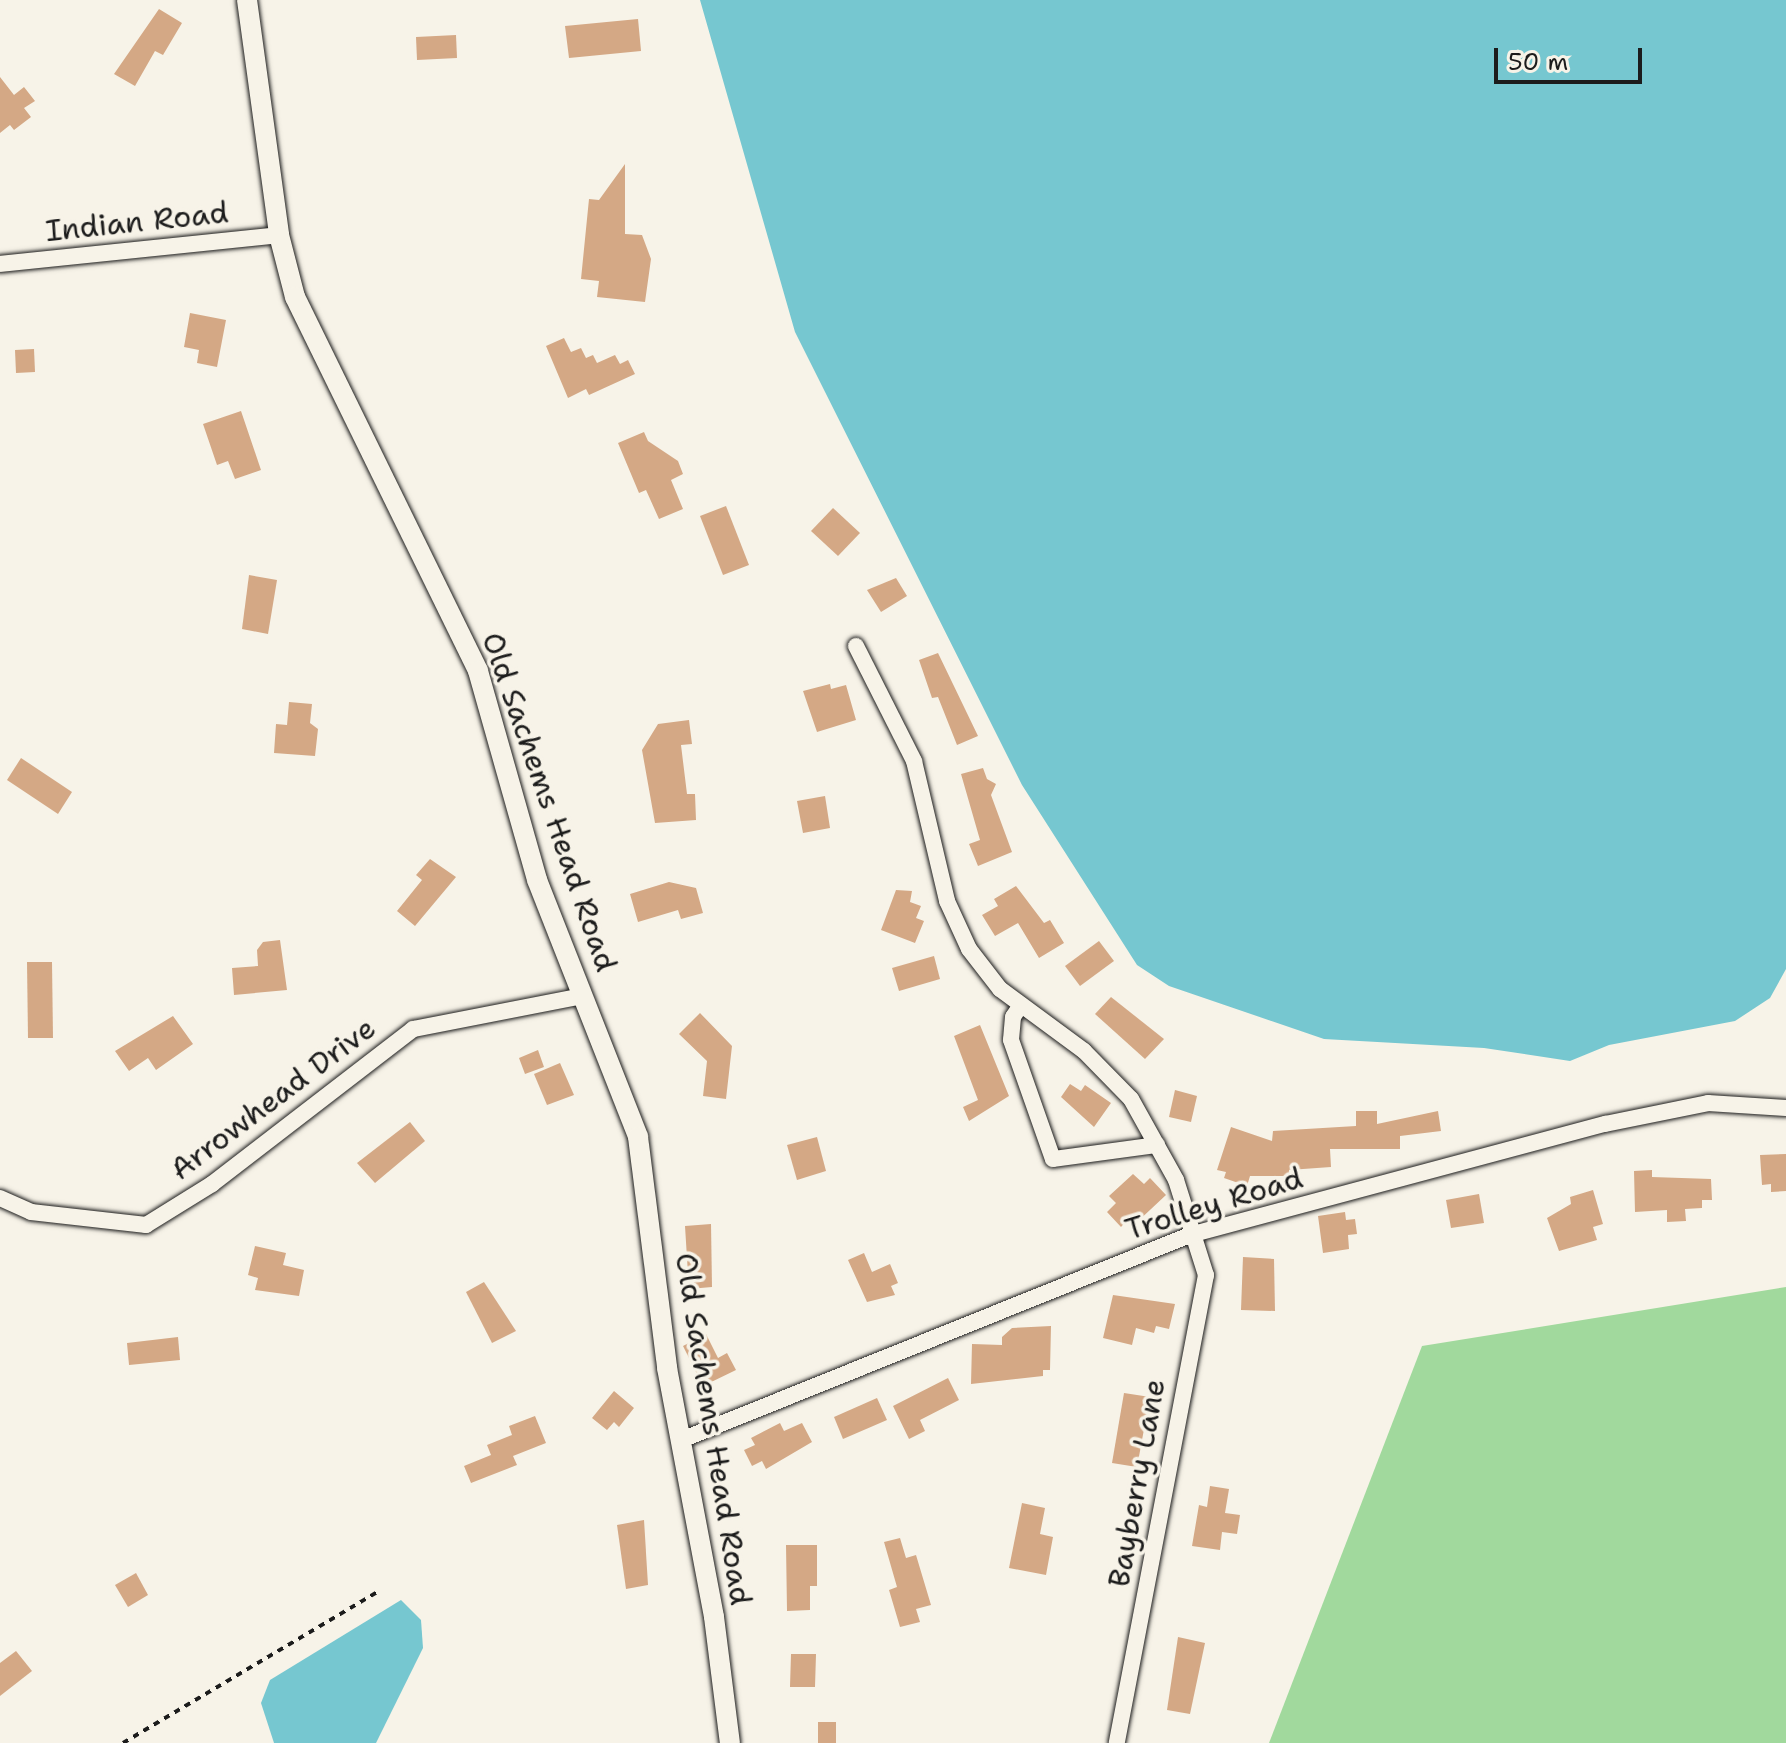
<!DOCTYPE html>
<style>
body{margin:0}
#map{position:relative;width:1786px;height:1743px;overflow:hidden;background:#f7f3e8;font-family:"Shantell Sans",sans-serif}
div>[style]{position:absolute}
.green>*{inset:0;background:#a1d99d}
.water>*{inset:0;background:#76c7d0}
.building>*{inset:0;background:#d4a885}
.path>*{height:4px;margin-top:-2px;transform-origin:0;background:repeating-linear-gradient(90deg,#1c1c1c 0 6px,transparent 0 12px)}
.roads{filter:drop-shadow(0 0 2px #1c1c1c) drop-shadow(0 0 2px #1c1c1c)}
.minor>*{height:16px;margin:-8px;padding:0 8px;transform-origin:8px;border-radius:8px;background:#f7f3e8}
.tertiary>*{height:20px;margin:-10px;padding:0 10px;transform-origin:10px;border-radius:10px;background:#f7f3e8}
span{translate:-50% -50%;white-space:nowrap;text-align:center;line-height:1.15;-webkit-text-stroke:7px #f7f3e8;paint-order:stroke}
.street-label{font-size:30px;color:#1c1c1c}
.scale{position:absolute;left:1494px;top:48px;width:148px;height:36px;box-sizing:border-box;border:4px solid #1c1c1c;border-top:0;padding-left:10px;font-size:24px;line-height:28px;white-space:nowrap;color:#1c1c1c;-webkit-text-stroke:6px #f7f3e8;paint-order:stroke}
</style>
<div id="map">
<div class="green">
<div style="clip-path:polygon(1786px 1287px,1786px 1743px,1269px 1743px,1422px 1346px)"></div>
</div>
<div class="water">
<div style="clip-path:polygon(700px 0,1786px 0,1786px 969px,1770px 998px,1735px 1021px,1609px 1045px,1570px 1061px,1484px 1048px,1324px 1039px,1169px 986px,1137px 965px,1022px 785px,795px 332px)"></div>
<div style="clip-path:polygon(401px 1600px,421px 1620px,423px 1648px,376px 1743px,274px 1743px,261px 1703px,270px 1680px)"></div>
</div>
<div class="building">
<div style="clip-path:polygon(159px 9px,182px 23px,163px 55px,155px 51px,135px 86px,114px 74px)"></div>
<div style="clip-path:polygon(638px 19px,641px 51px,569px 58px,565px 26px)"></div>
<div style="clip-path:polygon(456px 35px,457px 58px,417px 60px,416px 37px)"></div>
<div style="clip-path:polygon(0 77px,14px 95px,24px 87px,35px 101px,24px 108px,31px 117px,14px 130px,10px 125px,0 133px)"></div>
<div style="clip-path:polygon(625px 164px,625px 234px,642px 235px,651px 259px,645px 302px,597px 297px,599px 281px,581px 279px,589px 199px,599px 200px)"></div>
<div style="clip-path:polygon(190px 313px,226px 320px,217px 367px,197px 363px,199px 350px,184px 347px)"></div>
<div style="clip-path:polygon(564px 338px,571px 352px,581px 348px,586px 358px,593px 355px,597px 363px,615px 355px,620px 364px,628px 360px,635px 374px,589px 395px,586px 389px,568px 398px,546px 346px)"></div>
<div style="clip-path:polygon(34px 349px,35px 372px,16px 373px,15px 350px)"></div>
<div style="clip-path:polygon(241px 411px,261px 470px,235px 479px,228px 461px,217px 465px,203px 424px)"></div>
<div style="clip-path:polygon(644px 432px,648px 441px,678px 461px,683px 474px,671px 480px,683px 509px,659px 519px,646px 490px,639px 493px,618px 443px)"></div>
<div style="clip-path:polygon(726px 506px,749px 565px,723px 575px,700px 516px)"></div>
<div style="clip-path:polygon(833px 508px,860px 533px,838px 556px,811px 531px)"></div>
<div style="clip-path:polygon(249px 575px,277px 580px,268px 634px,242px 629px)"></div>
<div style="clip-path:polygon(896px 578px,907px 596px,881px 612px,867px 590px)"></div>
<div style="clip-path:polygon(938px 653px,978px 736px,957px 745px,938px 697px,932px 698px,919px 660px)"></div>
<div style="clip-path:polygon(830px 684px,831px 689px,846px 685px,856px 720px,817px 732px,803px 691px)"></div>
<div style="clip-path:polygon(289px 702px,312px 704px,310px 723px,318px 729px,315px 756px,274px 753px,276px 724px,287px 725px)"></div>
<div style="clip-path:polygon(689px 720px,692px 744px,681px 745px,687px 794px,695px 794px,696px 820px,655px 823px,642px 750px,658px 724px)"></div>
<div style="clip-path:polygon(21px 758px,72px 792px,58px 814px,7px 780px)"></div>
<div style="clip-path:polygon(983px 768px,987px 779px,996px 784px,991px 795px,1012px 852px,978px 866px,969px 844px,980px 840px,961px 774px)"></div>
<div style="clip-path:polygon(825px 796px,830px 828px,803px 833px,797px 801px)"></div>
<div style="clip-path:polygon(430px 859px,456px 877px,415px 926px,397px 911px,422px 880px,416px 875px)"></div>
<div style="clip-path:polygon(669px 882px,696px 888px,703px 913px,681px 919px,678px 910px,638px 922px,630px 894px)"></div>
<div style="clip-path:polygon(1016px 886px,1044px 923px,1050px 920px,1064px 943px,1039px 958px,1018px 923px,995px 936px,982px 915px,998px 906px,994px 899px)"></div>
<div style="clip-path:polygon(896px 890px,912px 891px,910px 902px,921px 906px,916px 918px,924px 921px,915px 943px,881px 930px)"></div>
<div style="clip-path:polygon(280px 940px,287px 990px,234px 995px,232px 968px,258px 966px,257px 950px,263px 942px)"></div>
<div style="clip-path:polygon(1099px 941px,1114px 961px,1080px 986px,1065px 966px)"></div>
<div style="clip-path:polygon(934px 956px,940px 979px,899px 991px,892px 968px)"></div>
<div style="clip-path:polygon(27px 962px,52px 962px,53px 1038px,28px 1038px)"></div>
<div style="clip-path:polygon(1111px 997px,1164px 1039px,1145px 1059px,1095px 1014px)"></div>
<div style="clip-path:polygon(700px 1013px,732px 1046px,726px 1099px,703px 1096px,707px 1061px,679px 1034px)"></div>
<div style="clip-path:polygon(173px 1016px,193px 1044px,156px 1070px,148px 1058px,129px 1071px,115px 1051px)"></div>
<div style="clip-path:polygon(980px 1025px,1009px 1096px,969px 1121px,963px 1107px,978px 1100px,954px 1036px)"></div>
<div style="clip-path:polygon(538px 1050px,544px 1067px,525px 1074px,519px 1058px)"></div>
<div style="clip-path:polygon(560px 1063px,574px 1095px,547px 1105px,534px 1074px)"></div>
<div style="clip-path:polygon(1070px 1084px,1081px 1091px,1085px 1085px,1111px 1103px,1094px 1127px,1061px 1097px)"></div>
<div style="clip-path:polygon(1175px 1090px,1197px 1096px,1191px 1122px,1169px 1117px)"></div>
<div style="clip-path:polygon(1356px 1111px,1377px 1111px,1377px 1124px,1438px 1111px,1441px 1131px,1400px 1136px,1400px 1149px,1330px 1149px,1331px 1167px,1289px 1170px,1289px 1176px,1250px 1176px,1247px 1186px,1224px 1178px,1226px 1172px,1217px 1170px,1231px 1127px,1272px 1141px,1273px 1131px,1356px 1126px)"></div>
<div style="clip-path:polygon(410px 1122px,425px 1141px,375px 1183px,357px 1163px)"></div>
<div style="clip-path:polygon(817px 1137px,826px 1171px,797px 1180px,787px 1145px)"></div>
<div style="clip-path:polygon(1786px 1154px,1786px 1191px,1771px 1192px,1771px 1184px,1762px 1185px,1760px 1155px)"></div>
<div style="clip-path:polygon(1652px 1170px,1652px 1177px,1711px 1179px,1712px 1200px,1702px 1200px,1702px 1208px,1685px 1209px,1686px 1221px,1667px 1222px,1667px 1210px,1635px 1212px,1634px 1171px)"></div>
<div style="clip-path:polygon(1133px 1174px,1144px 1184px,1150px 1178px,1166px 1195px,1135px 1224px,1129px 1218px,1121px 1227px,1107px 1212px,1116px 1203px,1109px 1196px)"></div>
<div style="clip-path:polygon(1593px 1190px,1603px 1224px,1593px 1227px,1597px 1240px,1559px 1251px,1547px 1218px,1571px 1204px,1570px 1197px)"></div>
<div style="clip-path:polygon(1479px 1194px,1484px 1223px,1451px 1228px,1446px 1200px)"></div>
<div style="clip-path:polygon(1345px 1212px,1346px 1220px,1355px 1219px,1357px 1234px,1348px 1235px,1349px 1249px,1323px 1253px,1318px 1216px)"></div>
<div style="clip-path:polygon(711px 1224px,712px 1287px,689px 1289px,685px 1226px)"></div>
<div style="clip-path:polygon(255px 1246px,286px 1253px,283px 1265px,304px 1270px,299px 1296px,255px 1290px,258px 1278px,248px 1275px)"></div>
<div style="clip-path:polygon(864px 1253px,872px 1272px,890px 1264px,898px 1283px,891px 1286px,895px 1295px,867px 1302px,848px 1260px)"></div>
<div style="clip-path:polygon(1243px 1257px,1274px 1259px,1275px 1311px,1241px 1310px)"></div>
<div style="clip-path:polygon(484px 1282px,516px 1331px,492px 1343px,466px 1292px)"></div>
<div style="clip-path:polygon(1113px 1295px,1175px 1304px,1169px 1329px,1156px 1326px,1154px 1333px,1136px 1328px,1132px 1345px,1103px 1338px)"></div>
<div style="clip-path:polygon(1051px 1326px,1050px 1370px,1043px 1370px,1043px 1376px,971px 1384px,972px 1344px,1002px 1345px,1002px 1337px,1012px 1328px)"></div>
<div style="clip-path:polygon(706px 1334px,718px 1358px,727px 1353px,736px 1370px,703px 1386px,683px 1346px)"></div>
<div style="clip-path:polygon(178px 1337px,180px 1360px,129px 1365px,127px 1343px)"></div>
<div style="clip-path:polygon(948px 1378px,959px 1400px,920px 1420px,925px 1431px,909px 1439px,893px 1406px)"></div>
<div style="clip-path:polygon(614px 1391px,634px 1408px,619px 1427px,614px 1422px,607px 1430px,592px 1418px)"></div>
<div style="clip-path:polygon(1124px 1393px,1150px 1397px,1137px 1467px,1112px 1463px)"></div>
<div style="clip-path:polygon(877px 1398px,887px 1420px,843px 1439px,834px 1417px)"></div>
<div style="clip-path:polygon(535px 1416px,546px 1443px,513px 1456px,517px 1465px,471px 1483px,464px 1466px,491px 1455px,487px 1445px,512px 1435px,509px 1426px)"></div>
<div style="clip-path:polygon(780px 1423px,784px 1431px,802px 1423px,812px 1442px,766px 1469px,762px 1461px,752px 1466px,744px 1450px,755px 1445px,751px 1438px)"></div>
<div style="clip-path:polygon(1210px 1486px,1229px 1489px,1225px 1513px,1240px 1515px,1237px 1534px,1222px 1532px,1220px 1550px,1192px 1546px,1199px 1505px,1207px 1507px)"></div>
<div style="clip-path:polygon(1022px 1503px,1045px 1508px,1040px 1534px,1053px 1537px,1046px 1575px,1009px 1568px)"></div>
<div style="clip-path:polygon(644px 1520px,648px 1585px,626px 1589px,617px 1525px)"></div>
<div style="clip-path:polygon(900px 1538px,906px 1558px,916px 1555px,931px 1605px,916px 1609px,920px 1622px,900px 1627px,889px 1590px,897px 1587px,884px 1542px)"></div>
<div style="clip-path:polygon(786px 1545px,817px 1545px,817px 1586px,810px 1586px,810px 1610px,787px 1611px)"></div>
<div style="clip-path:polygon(136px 1573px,148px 1595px,128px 1607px,115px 1585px)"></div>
<div style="clip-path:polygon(1178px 1637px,1205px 1643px,1190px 1714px,1167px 1710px)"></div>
<div style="clip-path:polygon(16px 1651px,32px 1671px,0 1696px,0 1663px)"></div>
<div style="clip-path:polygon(791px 1654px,816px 1654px,815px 1687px,790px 1687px)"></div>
<div style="clip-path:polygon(818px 1722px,836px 1722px,836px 1743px,818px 1743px)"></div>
</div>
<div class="path">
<div style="left:123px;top:1743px;width:295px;rotate:-30.7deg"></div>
</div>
<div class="roads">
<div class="minor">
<div style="left:0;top:264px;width:281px;rotate:-5.9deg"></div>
<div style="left:856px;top:646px;width:129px;rotate:63.2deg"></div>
<div style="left:914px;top:761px;width:144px;rotate:76.7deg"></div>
<div style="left:947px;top:901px;width:53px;rotate:65.4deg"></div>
<div style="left:969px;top:949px;width:51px;rotate:52.2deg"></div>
<div style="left:1000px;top:989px;width:104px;rotate:36.4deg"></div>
<div style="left:1084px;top:1051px;width:67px;rotate:45.6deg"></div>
<div style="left:1131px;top:1099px;width:93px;rotate:60.9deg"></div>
<div style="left:1176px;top:1180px;width:100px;rotate:72.5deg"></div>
<div style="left:1206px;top:1275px;width:476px;rotate:100.8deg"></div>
<div style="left:1021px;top:1005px;width:14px;rotate:124deg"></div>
<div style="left:1013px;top:1017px;width:23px;rotate:95deg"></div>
<div style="left:1011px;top:1040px;width:126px;rotate:70.6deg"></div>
<div style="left:1053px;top:1159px;width:105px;rotate:-7.7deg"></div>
<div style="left:0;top:1198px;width:34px;rotate:24deg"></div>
<div style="left:31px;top:1212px;width:116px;rotate:6.4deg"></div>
<div style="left:146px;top:1225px;width:78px;rotate:-31.8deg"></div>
<div style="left:212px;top:1184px;width:254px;rotate:-37.6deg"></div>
<div style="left:413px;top:1029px;width:172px;rotate:-11deg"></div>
<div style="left:681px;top:1440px;width:549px;rotate:-21.94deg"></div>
<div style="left:1190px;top:1235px;width:430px;rotate:-15deg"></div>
<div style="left:1605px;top:1124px;width:105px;rotate:-11.5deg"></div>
<div style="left:1708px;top:1103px;width:78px;rotate:3.7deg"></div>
</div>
<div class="tertiary">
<div style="left:247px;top:0;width:237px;rotate:82.2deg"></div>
<div style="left:279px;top:235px;width:64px;rotate:75.5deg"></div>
<div style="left:295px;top:297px;width:416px;rotate:63.9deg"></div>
<div style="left:478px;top:671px;width:217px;rotate:74.2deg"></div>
<div style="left:537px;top:880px;width:276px;rotate:68.5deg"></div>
<div style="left:638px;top:1137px;width:233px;rotate:82.8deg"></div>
<div style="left:667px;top:1368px;width:253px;rotate:79.3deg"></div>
<div style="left:714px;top:1617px;width:127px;rotate:82.8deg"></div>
</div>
</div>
<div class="street-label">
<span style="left:137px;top:222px;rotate:-6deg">Indian Road</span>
<span style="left:549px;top:802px;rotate:71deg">Old Sachems Head Road</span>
<span style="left:273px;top:1099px;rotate:-37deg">Arrowhead Drive</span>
<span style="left:1214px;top:1204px;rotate:-17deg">Trolley Road</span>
<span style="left:713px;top:1429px;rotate:81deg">Old Sachems Head Road</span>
<span style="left:1137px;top:1483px;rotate:-80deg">Bayberry Lane</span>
</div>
<div class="scale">50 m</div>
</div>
